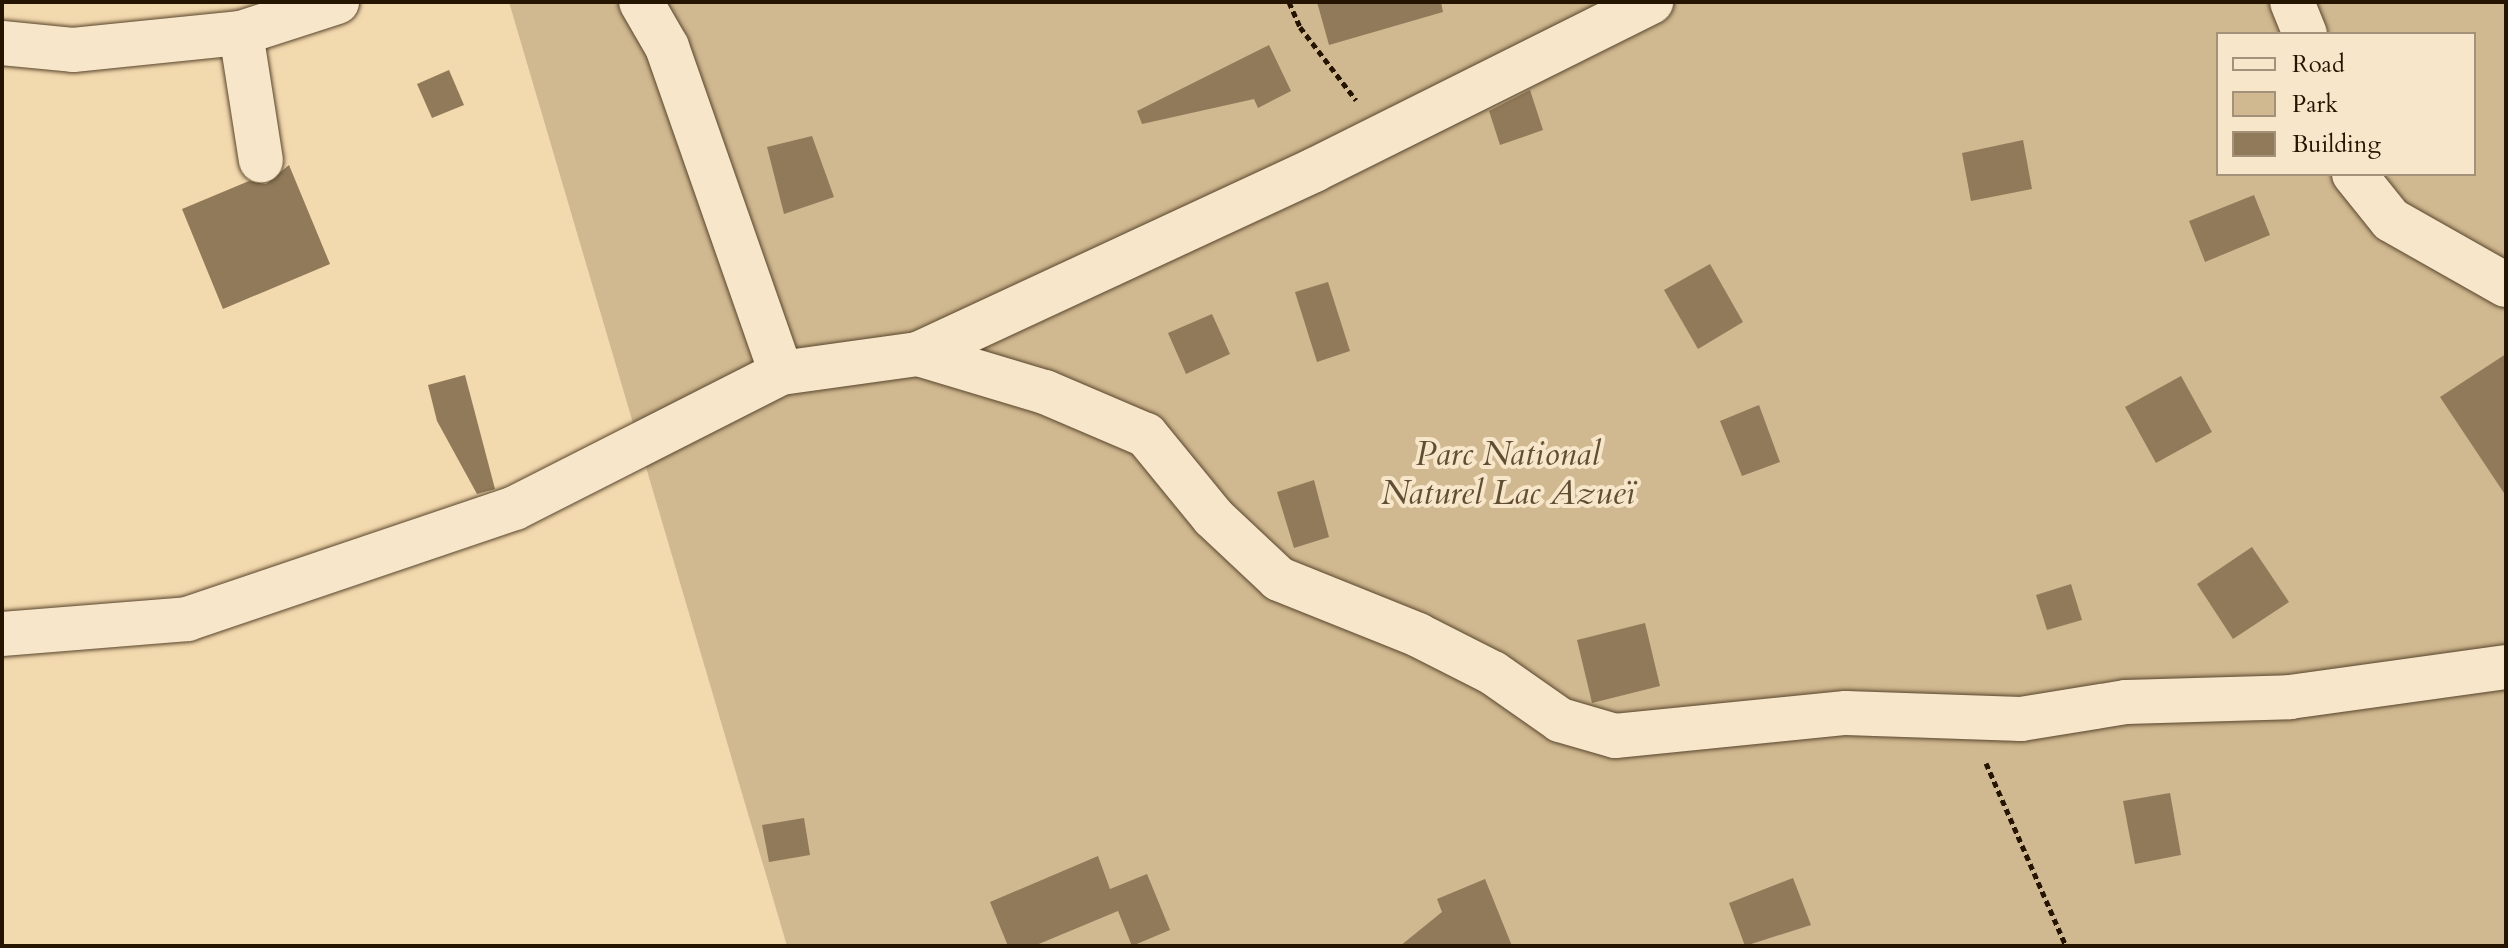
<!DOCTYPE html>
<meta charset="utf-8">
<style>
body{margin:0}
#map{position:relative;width:2508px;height:948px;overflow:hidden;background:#f3d9ae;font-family:Cardo,serif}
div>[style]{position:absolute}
.green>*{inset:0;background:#d0b890}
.building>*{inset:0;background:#907a5a}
.path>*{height:5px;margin-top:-2.5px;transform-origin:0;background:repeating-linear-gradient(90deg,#251400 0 6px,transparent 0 10px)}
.roads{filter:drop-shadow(0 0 2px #58452c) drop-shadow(0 0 2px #58452c)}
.minor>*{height:44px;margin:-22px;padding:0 22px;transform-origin:22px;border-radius:22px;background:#f7e6ca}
span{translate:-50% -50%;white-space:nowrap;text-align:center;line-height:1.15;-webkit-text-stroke:8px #f7e6ca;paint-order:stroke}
.park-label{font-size:34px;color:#614d32;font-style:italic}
.frame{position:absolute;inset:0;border:4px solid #251400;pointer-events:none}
.legend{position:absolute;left:2216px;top:32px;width:260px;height:144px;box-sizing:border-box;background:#f7e6ca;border:2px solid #a39279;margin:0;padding:10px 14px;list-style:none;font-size:24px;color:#251400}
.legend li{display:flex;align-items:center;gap:16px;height:40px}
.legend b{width:40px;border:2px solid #a39279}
</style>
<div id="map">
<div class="green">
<div style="clip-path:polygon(evenodd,509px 2px,2506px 2px,2506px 946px,787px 946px,509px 2px,2218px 34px,2474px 34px,2474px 174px,2218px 174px,2218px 34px)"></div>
</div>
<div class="building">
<div style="clip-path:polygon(1317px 2px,1441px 2px,1443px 12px,1329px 45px)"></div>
<div style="clip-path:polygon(1269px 45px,1291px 91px,1258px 108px,1254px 99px,1142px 124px,1137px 111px)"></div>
<div style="clip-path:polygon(449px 70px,464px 105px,432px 118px,417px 84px)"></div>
<div style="clip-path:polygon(1530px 90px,1543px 130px,1500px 145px,1489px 111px)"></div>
<div style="clip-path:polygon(812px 136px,834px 197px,784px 214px,767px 147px)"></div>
<div style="clip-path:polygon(2023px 140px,2032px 189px,1971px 201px,1962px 153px)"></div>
<div style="clip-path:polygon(289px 165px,330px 264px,223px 309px,182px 209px,249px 181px,266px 184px)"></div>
<div style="clip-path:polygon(2254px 195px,2270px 235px,2205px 262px,2189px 221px)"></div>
<div style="clip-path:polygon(1710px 264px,1743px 322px,1698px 349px,1664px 290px)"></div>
<div style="clip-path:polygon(1328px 282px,1350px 351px,1317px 362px,1295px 292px)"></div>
<div style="clip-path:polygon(1212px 314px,1230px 354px,1186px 374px,1168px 333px)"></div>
<div style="clip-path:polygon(2506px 354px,2506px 496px,2440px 397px)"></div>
<div style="clip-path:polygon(465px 375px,495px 489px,477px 494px,437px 421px,428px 385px)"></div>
<div style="clip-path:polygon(2181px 376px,2212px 432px,2156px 463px,2125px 407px)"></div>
<div style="clip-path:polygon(1759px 405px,1780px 462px,1742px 476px,1720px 421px)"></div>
<div style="clip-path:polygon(1314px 480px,1329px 537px,1294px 548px,1277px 492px)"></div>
<div style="clip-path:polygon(2252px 547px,2289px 602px,2233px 639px,2197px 584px)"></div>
<div style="clip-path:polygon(2071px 584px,2082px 620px,2047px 630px,2036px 595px)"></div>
<div style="clip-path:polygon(1645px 623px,1660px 686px,1592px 703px,1577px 640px)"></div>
<div style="clip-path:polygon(2170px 793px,2181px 855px,2135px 864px,2123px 801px)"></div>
<div style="clip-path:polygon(804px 818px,810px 855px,769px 862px,762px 825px)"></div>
<div style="clip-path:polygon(1098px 856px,1110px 889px,1147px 874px,1170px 930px,1132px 946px,1118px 911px,1034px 946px,1008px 946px,990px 902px)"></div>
<div style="clip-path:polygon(1793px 878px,1811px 925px,1745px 946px,1729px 903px)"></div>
<div style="clip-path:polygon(1485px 879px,1512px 946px,1400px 946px,1442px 912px,1437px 899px)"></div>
</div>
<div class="path">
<div style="left:1289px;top:2px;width:27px;rotate:66deg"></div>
<div style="left:1300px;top:27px;width:92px;rotate:52.5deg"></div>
<div style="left:1986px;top:763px;width:200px;rotate:66.4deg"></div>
</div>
<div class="roads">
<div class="minor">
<div style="left:641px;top:2px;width:52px;rotate:60deg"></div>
<div style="left:667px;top:47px;width:345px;rotate:70.7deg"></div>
<div style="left:2292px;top:2px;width:35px;rotate:68deg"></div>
<div style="left:241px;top:33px;width:129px;rotate:81.1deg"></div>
<div style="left:2px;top:43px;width:71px;rotate:5.6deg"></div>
<div style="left:73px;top:50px;width:169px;rotate:-5.8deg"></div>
<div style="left:241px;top:33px;width:101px;rotate:-17.9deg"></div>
<div style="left:2354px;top:174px;width:59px;rotate:51.2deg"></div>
<div style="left:2391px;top:220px;width:132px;rotate:29.5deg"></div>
<div style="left:918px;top:354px;width:437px;rotate:-24.9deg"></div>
<div style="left:1314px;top:170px;width:377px;rotate:-26.5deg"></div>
<div style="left:2px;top:634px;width:186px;rotate:-4.6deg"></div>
<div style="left:187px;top:619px;width:346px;rotate:-18.7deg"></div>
<div style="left:515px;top:508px;width:298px;rotate:-26.9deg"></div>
<div style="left:781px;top:373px;width:138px;rotate:-7.9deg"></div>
<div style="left:918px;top:354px;width:133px;rotate:16.7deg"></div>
<div style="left:1045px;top:392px;width:110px;rotate:23.1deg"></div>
<div style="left:1146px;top:435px;width:106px;rotate:50.7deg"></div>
<div style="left:1213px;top:517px;width:91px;rotate:43.2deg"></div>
<div style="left:1279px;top:579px;width:150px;rotate:21.9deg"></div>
<div style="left:1418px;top:635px;width:84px;rotate:26.9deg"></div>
<div style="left:1493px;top:673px;width:82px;rotate:35deg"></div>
<div style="left:1560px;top:720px;width:57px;rotate:16.2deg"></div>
<div style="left:1615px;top:736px;width:232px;rotate:-5.7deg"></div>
<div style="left:1846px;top:713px;width:175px;rotate:2deg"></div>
<div style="left:2021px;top:719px;width:106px;rotate:-9.2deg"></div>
<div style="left:2126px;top:702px;width:164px;rotate:-1.7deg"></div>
<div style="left:2290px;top:697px;width:218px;rotate:-7.9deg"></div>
</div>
</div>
<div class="park-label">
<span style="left:1508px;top:474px">Parc National<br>Naturel Lac Azueï</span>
</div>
<div class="frame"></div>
<ul class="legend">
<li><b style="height:10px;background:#f7e6ca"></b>Road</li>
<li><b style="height:22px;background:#d0b890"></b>Park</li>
<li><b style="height:22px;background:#907a5a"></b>Building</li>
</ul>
</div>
